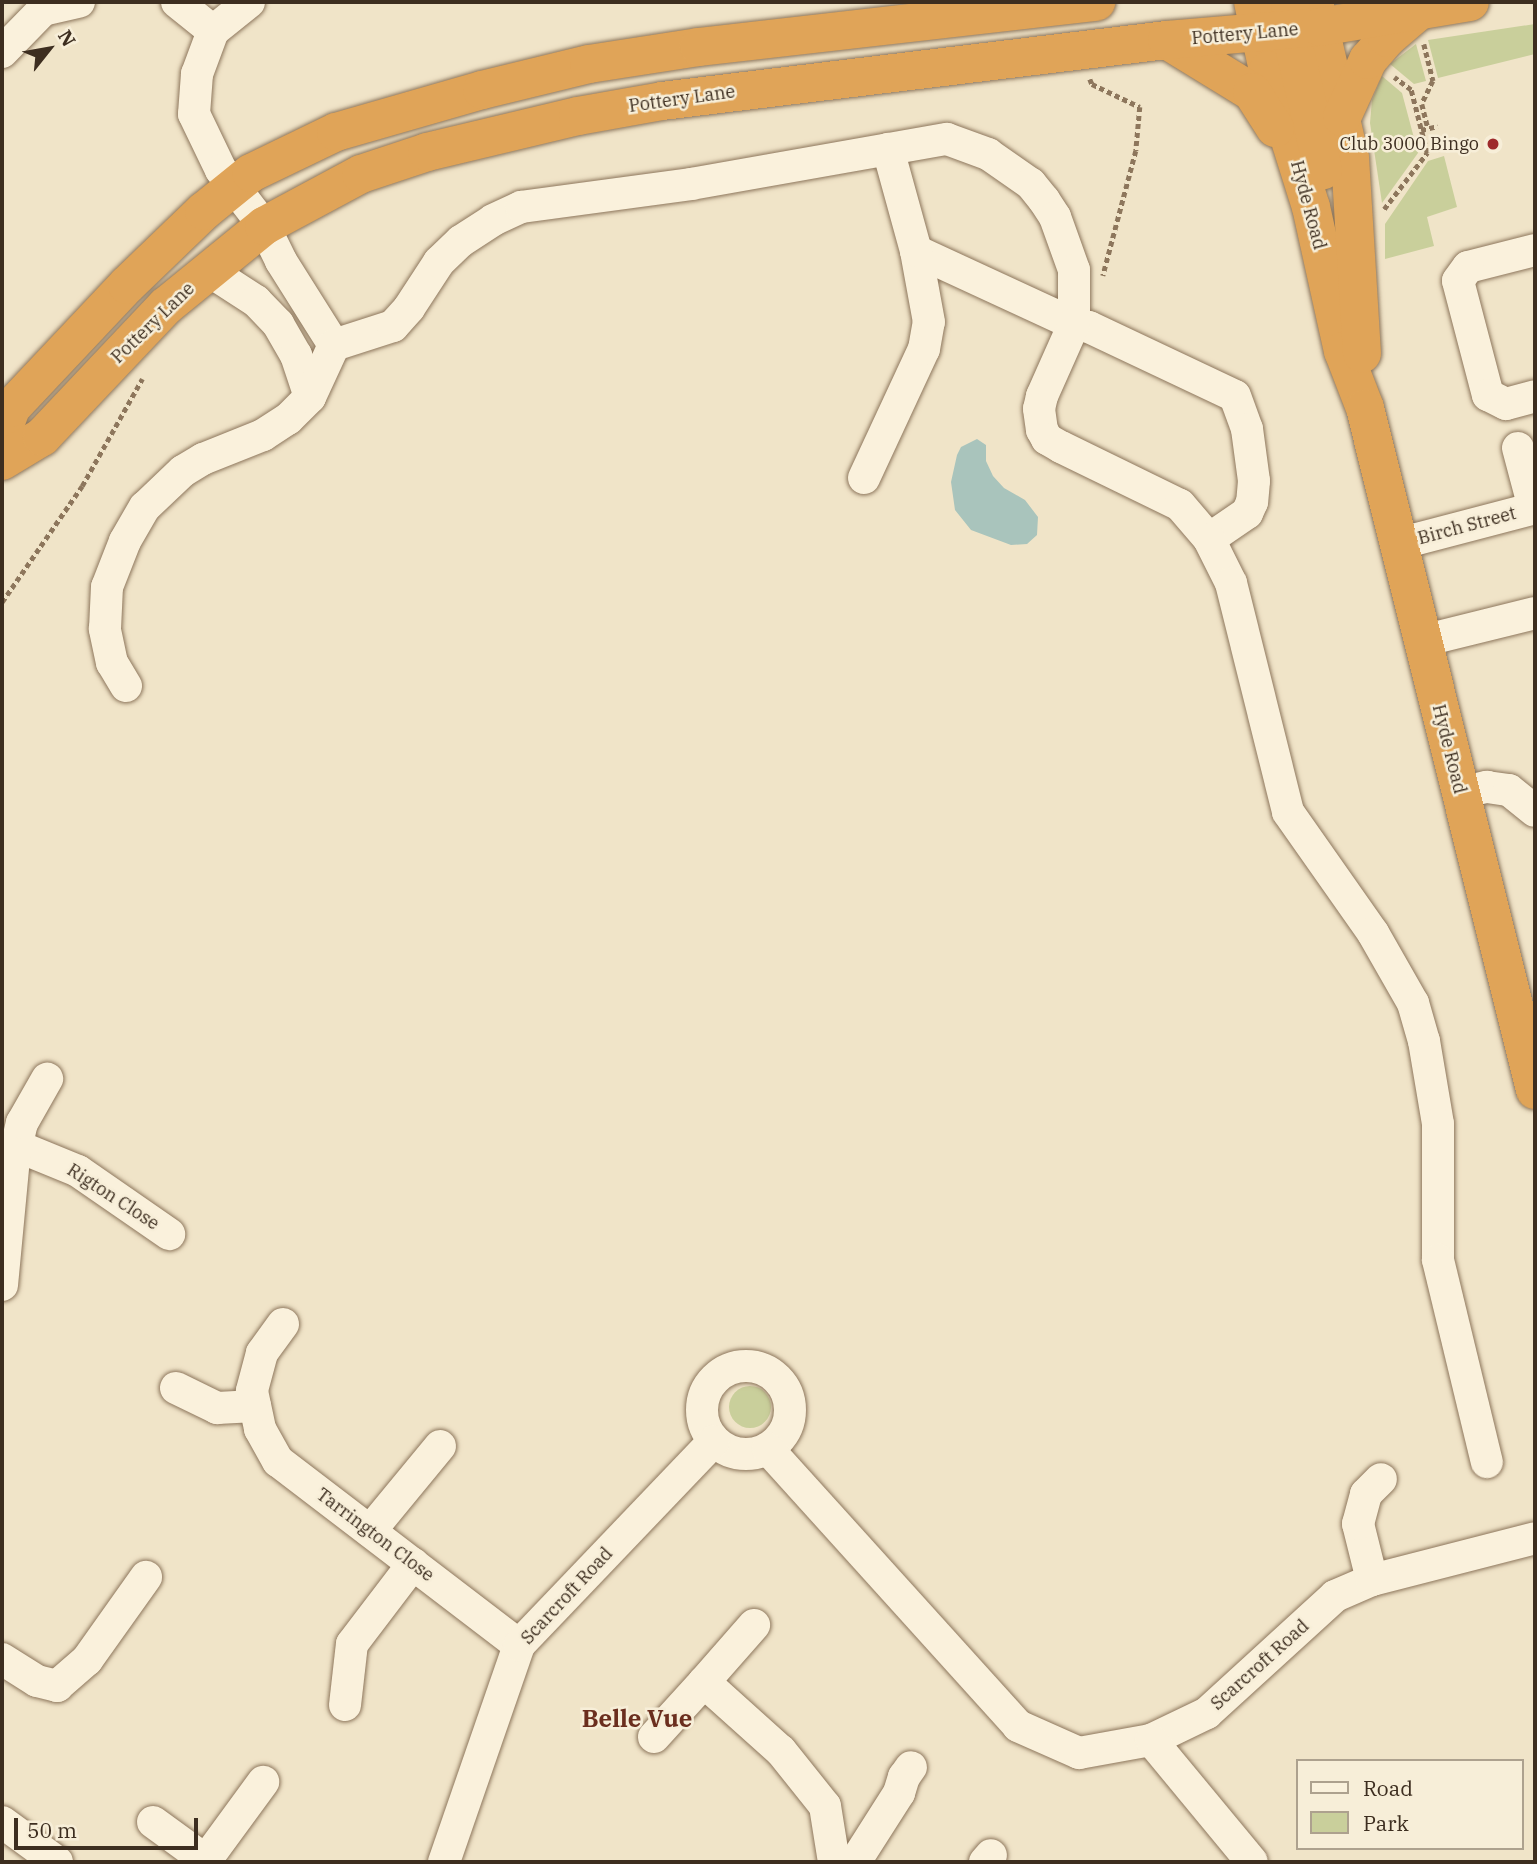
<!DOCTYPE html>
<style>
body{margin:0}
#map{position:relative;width:1537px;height:1864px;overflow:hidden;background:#f0e4c8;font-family:"IBM Plex Serif",serif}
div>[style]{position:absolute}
.green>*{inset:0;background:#c9cf9b}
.round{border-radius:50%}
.water>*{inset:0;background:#a9c4bc}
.path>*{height:4.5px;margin-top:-2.25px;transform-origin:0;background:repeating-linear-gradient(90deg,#8d765c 0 5px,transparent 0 8.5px)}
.roads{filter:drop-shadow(0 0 2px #8d765c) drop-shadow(0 0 2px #8d765c)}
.minor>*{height:32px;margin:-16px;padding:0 16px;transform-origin:16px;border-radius:16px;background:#faf1dc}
.minor>.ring{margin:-16px;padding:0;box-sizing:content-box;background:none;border:32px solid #faf1dc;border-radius:50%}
.highway>*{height:38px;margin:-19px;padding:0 19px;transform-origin:19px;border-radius:19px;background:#e0a458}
.dots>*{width:19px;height:19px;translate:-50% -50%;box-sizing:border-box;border:4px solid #f7eed8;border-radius:50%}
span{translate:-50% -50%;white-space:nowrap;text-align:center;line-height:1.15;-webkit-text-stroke:5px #f7eed8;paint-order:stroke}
.street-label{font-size:18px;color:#3d2e20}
.poi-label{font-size:18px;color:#3d2e20}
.right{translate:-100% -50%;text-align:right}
.district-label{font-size:24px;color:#6b2e1e;font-weight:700}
.frame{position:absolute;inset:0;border:4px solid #3d2e20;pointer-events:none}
.legend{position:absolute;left:1296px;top:1759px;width:228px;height:91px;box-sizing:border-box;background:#f7eed8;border:2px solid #ada18e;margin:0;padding:9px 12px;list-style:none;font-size:21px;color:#3d2e20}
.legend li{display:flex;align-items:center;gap:14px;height:35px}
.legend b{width:35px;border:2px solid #ada18e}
.north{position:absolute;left:14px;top:14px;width:70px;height:70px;-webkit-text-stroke:5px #f7eed8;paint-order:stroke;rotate:59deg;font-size:19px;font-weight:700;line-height:28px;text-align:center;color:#3d2e20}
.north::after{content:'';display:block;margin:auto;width:24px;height:32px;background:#3d2e20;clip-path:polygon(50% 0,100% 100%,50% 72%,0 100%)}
.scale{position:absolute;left:14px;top:1818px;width:184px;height:32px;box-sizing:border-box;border:4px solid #3d2e20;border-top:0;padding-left:9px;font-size:21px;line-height:24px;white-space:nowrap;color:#3d2e20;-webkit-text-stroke:5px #f7eed8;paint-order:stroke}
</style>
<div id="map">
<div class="green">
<div style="clip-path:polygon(1535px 24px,1535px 54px,1438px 78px,1428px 40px)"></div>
<div style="clip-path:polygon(1416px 44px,1426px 81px,1414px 84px,1390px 64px)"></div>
<div style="clip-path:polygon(1382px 76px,1402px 93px,1418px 153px,1382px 203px,1370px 123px,1372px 100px)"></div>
<div style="clip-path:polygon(1444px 156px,1457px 207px,1427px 217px,1434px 246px,1385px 259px,1385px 224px,1428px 161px)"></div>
<div class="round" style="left:729px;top:1386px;width:42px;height:42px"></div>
</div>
<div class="water">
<div style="clip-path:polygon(977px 439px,986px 445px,986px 461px,993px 476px,1004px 488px,1025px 500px,1038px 517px,1037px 535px,1027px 544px,1011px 545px,971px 530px,955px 510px,951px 482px,957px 455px,961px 447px)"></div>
</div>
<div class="path">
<div style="left:1424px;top:44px;width:38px;rotate:76deg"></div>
<div style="left:1433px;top:81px;width:25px;rotate:116deg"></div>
<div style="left:1422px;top:104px;width:25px;rotate:76deg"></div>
<div style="left:1090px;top:79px;width:5px;rotate:68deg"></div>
<div style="left:1092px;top:84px;width:53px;rotate:25.6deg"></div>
<div style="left:1140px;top:107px;width:44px;rotate:95.2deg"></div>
<div style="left:1136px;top:151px;width:129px;rotate:104.8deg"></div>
<div style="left:1421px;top:130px;width:17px;rotate:-13deg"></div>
<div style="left:1384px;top:209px;width:71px;rotate:-52.5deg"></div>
<div style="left:1427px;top:153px;width:65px;rotate:-104.3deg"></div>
<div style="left:1411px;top:90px;width:21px;rotate:-143deg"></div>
<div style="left:2px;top:602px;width:141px;rotate:-55.4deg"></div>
<div style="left:82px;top:486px;width:123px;rotate:-60.7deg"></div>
</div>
<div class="roads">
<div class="minor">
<div style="left:177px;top:2px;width:46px;rotate:38.9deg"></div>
<div style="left:249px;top:2px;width:46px;rotate:141.1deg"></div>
<div style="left:213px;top:31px;width:46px;rotate:110.4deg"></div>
<div style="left:197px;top:74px;width:40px;rotate:94.3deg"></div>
<div style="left:194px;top:114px;width:62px;rotate:64.3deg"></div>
<div style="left:221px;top:170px;width:71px;rotate:52.5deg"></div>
<div style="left:264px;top:226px;width:39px;rotate:64deg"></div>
<div style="left:281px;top:261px;width:99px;rotate:57.8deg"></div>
<div style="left:2px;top:52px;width:59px;rotate:-45.7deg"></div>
<div style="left:43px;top:10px;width:37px;rotate:-13deg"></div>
<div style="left:1535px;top:250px;width:69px;rotate:165.8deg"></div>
<div style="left:1468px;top:267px;width:17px;rotate:126deg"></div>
<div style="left:1458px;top:281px;width:118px;rotate:75.3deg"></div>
<div style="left:1488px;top:395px;width:20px;rotate:27deg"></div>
<div style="left:1506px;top:404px;width:30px;rotate:-15deg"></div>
<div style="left:916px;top:251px;width:174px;rotate:24.8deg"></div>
<div style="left:1074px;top:324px;width:15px;rotate:11deg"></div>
<div style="left:1089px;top:327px;width:161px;rotate:25.3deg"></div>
<div style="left:1235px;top:396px;width:35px;rotate:70deg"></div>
<div style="left:1247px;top:429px;width:52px;rotate:82.3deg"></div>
<div style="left:1254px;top:481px;width:21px;rotate:95deg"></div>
<div style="left:1252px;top:502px;width:12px;rotate:114deg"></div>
<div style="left:1247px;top:513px;width:46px;rotate:145.6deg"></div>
<div style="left:208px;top:270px;width:57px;rotate:32.9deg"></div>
<div style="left:256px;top:301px;width:32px;rotate:46deg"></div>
<div style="left:278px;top:324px;width:36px;rotate:60deg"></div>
<div style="left:296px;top:355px;width:44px;rotate:71.6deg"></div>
<div style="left:1518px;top:448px;width:62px;rotate:75.1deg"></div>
<div style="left:864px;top:478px;width:142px;rotate:-65.1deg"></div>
<div style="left:924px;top:349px;width:27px;rotate:-80deg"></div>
<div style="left:929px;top:322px;width:72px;rotate:-100.4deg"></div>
<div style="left:916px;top:251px;width:106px;rotate:-105.4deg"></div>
<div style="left:1398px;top:544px;width:142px;rotate:-14.7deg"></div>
<div style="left:1422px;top:641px;width:116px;rotate:-13.9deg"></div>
<div style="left:126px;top:686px;width:27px;rotate:-121deg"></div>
<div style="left:112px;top:663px;width:35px;rotate:-102deg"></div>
<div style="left:105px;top:629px;width:42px;rotate:-87.3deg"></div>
<div style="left:107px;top:587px;width:49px;rotate:-68.6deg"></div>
<div style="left:125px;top:541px;width:39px;rotate:-60deg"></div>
<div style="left:145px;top:507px;width:52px;rotate:-43.5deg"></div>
<div style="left:183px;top:471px;width:23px;rotate:-31deg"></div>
<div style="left:203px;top:459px;width:65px;rotate:-21.8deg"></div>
<div style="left:263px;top:435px;width:30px;rotate:-33deg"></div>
<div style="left:288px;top:419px;width:31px;rotate:-45deg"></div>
<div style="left:310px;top:397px;width:57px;rotate:-65.2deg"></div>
<div style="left:334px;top:345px;width:62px;rotate:-17.9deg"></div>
<div style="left:393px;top:326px;width:24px;rotate:-48deg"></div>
<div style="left:409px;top:308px;width:55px;rotate:-56.9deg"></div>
<div style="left:439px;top:262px;width:30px;rotate:-44deg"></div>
<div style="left:461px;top:241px;width:38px;rotate:-33deg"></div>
<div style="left:493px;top:220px;width:31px;rotate:-25deg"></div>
<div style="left:521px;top:207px;width:172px;rotate:-7.7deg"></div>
<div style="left:691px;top:184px;width:260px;rotate:-10deg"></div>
<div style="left:947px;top:139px;width:44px;rotate:20.1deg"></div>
<div style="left:988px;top:154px;width:52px;rotate:34.9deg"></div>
<div style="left:1031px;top:184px;width:21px;rotate:51deg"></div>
<div style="left:1044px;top:200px;width:20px;rotate:57deg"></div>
<div style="left:1055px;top:217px;width:56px;rotate:70.3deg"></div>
<div style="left:1074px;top:270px;width:54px;rotate:90deg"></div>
<div style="left:1074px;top:324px;width:79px;rotate:114deg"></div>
<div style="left:1042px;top:396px;width:13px;rotate:103deg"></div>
<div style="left:1039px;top:409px;width:21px;rotate:82deg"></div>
<div style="left:1042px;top:430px;width:10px;rotate:61deg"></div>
<div style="left:1047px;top:439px;width:16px;rotate:30deg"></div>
<div style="left:1061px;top:447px;width:132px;rotate:26deg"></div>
<div style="left:1180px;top:505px;width:45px;rotate:49.5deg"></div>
<div style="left:1209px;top:539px;width:49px;rotate:63.4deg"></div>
<div style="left:1231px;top:583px;width:236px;rotate:76deg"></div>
<div style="left:1288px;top:812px;width:148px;rotate:54.9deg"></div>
<div style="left:1373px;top:933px;width:81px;rotate:60.3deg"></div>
<div style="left:1413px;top:1003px;width:40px;rotate:74deg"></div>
<div style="left:1424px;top:1041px;width:84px;rotate:80.4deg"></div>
<div style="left:1438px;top:1124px;width:136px;rotate:90deg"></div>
<div style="left:1438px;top:1260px;width:208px;rotate:76.4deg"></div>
<div style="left:1460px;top:793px;width:28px;rotate:-13deg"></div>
<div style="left:1487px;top:787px;width:22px;rotate:8deg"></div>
<div style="left:1509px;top:790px;width:33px;rotate:39deg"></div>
<div style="left:17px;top:1146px;width:66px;rotate:22.3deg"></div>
<div style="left:78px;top:1171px;width:111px;rotate:34.7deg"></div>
<div style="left:2px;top:1285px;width:129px;rotate:-84.6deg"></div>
<div style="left:14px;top:1157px;width:35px;rotate:-77deg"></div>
<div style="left:22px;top:1123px;width:51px;rotate:-60.4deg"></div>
<div style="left:283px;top:1324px;width:36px;rotate:126deg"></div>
<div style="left:262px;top:1353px;width:39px;rotate:105deg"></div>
<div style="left:252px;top:1391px;width:39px;rotate:78deg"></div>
<div style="left:260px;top:1429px;width:37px;rotate:61deg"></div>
<div style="left:278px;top:1461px;width:303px;rotate:37.4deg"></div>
<div class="ring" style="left:702px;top:1366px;width:56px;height:56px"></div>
<div style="left:176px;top:1388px;width:46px;rotate:26deg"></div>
<div style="left:217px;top:1408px;width:38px;rotate:-3deg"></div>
<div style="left:768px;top:1449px;width:373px;rotate:47.9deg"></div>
<div style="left:1018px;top:1726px;width:67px;rotate:23.9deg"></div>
<div style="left:1079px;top:1753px;width:73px;rotate:-10.2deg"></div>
<div style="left:1151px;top:1740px;width:62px;rotate:-25.7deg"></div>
<div style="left:1207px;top:1713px;width:173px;rotate:-42.4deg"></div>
<div style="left:1335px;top:1596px;width:40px;rotate:-23.4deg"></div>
<div style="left:1372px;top:1580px;width:168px;rotate:-14.4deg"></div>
<div style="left:370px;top:1531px;width:110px;rotate:-50.5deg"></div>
<div style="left:1372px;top:1580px;width:58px;rotate:-104deg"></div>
<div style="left:1358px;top:1524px;width:31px;rotate:-75deg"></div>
<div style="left:1366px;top:1494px;width:21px;rotate:-45deg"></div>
<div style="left:2px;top:1659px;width:41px;rotate:32.2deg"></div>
<div style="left:37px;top:1681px;width:21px;rotate:14deg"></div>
<div style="left:57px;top:1686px;width:40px;rotate:-41deg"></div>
<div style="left:87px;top:1660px;width:102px;rotate:-54.6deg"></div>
<div style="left:704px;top:1682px;width:76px;rotate:-48.7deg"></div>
<div style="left:345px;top:1705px;width:61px;rotate:-83.5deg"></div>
<div style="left:352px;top:1644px;width:101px;rotate:-52.7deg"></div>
<div style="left:654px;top:1737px;width:74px;rotate:-47.7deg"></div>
<div style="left:704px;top:1682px;width:103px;rotate:41.9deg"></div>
<div style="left:781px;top:1751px;width:70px;rotate:51.3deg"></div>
<div style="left:825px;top:1806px;width:57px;rotate:80.9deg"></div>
<div style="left:1151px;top:1740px;width:158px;rotate:50.4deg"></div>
<div style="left:2px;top:1822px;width:68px;rotate:36deg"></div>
<div style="left:153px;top:1822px;width:68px;rotate:36deg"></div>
<div style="left:206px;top:1860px;width:97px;rotate:-53.8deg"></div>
<div style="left:444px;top:1862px;width:230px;rotate:-70.9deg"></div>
<div style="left:519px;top:1645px;width:282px;rotate:-46.3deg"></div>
<div style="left:855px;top:1862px;width:82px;rotate:-57.5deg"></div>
<div style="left:899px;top:1793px;width:17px;rotate:-73deg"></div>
<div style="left:904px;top:1777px;width:12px;rotate:-55deg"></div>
<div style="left:985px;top:1862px;width:9px;rotate:-49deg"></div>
</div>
<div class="highway">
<div style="left:1253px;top:2px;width:70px;rotate:77.6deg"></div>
<div style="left:1268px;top:70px;width:144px;rotate:72.6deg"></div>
<div style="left:1311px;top:207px;width:148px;rotate:77.5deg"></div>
<div style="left:1343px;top:351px;width:61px;rotate:68.9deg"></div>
<div style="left:1365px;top:408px;width:703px;rotate:76deg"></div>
<div style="left:1314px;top:2px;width:160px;rotate:77deg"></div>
<div style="left:1350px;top:158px;width:196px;rotate:86.5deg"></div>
<div style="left:1291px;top:4px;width:26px;rotate:92deg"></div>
<div style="left:1290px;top:30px;width:144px;rotate:76.7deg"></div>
<div style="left:1167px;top:40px;width:100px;rotate:31.5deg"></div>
<div style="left:1252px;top:92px;width:43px;rotate:57.4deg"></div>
<div style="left:1342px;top:117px;width:63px;rotate:-65.5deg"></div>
<div style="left:1368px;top:60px;width:29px;rotate:-49deg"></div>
<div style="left:1387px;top:38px;width:45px;rotate:-40.5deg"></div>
<div style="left:2px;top:433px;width:27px;rotate:-70deg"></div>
<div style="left:11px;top:408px;width:169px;rotate:-46.7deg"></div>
<div style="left:127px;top:285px;width:107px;rotate:-43.9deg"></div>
<div style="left:204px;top:211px;width:60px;rotate:-39deg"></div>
<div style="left:251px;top:173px;width:94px;rotate:-25.8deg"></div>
<div style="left:336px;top:132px;width:152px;rotate:-16deg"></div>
<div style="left:482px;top:90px;width:110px;rotate:-13.7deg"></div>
<div style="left:589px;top:64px;width:111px;rotate:-8.8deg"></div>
<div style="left:699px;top:47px;width:400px;rotate:-6.5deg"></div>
<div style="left:2px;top:461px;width:47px;rotate:-31deg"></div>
<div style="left:42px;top:437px;width:180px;rotate:-46.6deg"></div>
<div style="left:166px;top:306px;width:127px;rotate:-39.2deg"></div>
<div style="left:264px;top:226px;width:110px;rotate:-28.2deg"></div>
<div style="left:361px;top:174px;width:70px;rotate:-18.4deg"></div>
<div style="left:427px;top:152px;width:155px;rotate:-13.4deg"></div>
<div style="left:578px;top:116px;width:85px;rotate:-10.1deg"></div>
<div style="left:662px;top:101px;width:509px;rotate:-6.89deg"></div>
<div style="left:1167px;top:40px;width:154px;rotate:-4.9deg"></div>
<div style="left:1320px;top:27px;width:152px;rotate:-9.5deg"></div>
</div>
</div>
<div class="dots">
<div style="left:1493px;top:144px;background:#9e2a2b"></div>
</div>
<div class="street-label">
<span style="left:1245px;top:34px;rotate:-5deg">Pottery Lane</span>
<span style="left:682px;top:99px;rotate:-8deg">Pottery Lane</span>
<span style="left:1308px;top:205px;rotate:75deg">Hyde Road</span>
<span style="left:153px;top:323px;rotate:-44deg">Pottery Lane</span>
<span style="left:1467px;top:526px;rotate:-15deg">Birch Street</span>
<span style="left:1449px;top:749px;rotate:76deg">Hyde Road</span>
<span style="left:113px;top:1197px;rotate:33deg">Rigton Close</span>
<span style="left:375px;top:1535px;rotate:37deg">Tarrington Close</span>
<span style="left:567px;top:1596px;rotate:-47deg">Scarcroft Road</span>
<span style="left:1260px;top:1665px;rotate:-42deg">Scarcroft Road</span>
</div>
<div class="poi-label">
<span class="right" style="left:1479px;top:144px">Club 3000 Bingo</span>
</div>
<div class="district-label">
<span style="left:637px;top:1719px">Belle Vue</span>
</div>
<div class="frame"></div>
<ul class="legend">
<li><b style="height:9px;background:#faf1dc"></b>Road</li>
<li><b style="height:19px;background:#c9cf9b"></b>Park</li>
</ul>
<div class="north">N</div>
<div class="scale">50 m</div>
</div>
